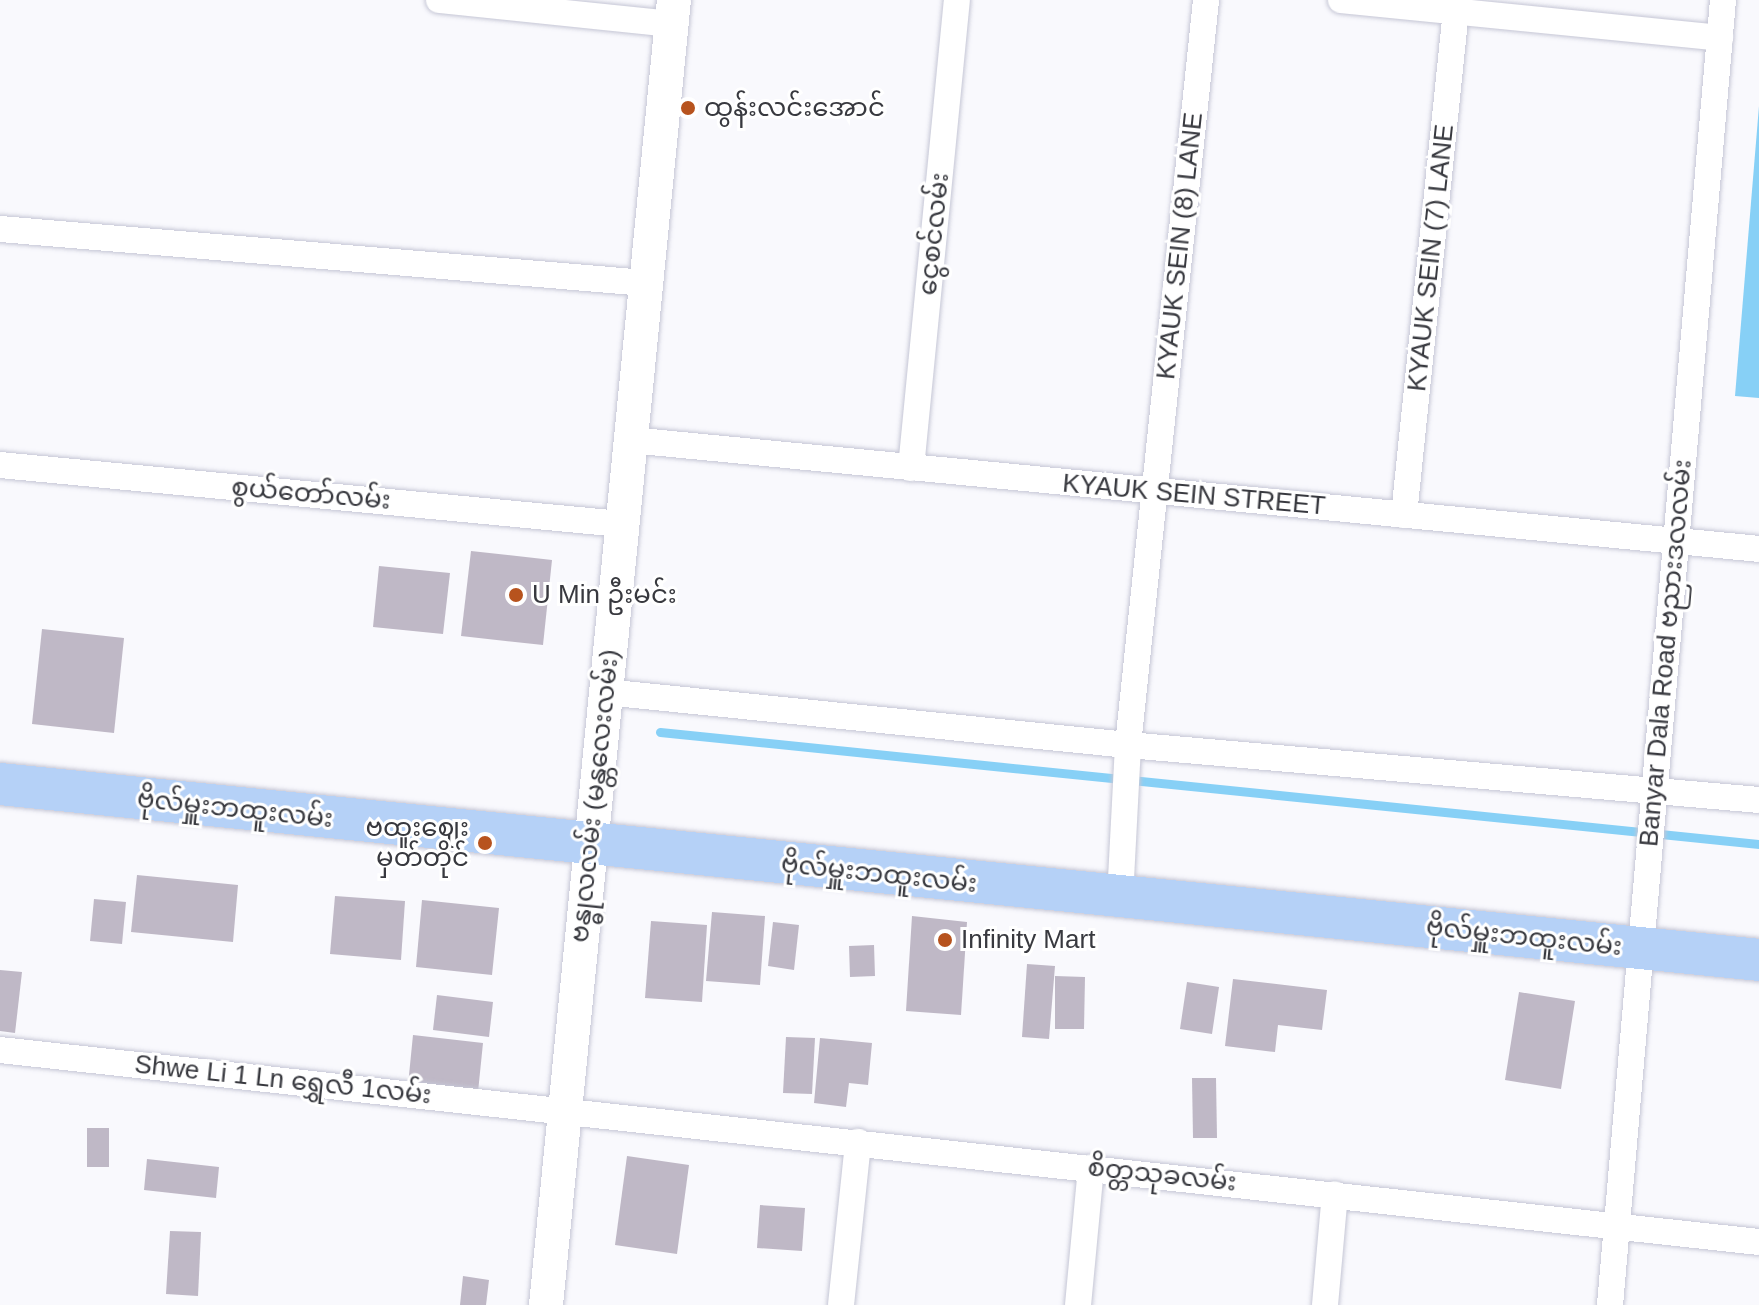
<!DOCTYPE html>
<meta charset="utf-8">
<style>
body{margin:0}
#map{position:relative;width:1759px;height:1305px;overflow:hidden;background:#f9f9fd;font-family:Arial,"Noto Sans Myanmar",sans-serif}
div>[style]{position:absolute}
.water>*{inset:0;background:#87d0f6}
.stream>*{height:9px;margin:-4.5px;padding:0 4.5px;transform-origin:4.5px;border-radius:4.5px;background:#87d0f6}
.building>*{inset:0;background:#bfb8c6}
.roads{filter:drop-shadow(0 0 2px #c5c6d5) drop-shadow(0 0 2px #c5c6d5)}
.minor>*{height:26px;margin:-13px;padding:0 13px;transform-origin:13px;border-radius:13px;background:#fff}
.tertiary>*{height:34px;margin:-17px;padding:0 17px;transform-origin:17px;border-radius:17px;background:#fff}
.primary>*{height:42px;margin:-21px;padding:0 21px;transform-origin:21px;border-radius:21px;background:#b5d1f7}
.dots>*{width:22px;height:22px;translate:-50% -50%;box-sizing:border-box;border:4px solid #fff;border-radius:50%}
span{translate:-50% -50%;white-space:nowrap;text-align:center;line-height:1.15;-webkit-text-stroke:6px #fff;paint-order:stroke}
.poi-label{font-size:26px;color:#38393f}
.left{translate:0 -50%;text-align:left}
.right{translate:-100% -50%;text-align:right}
.street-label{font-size:26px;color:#38393f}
</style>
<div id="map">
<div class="water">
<div style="clip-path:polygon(1759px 106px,1759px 398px,1735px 396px)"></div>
</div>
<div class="stream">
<div style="left:660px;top:732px;width:1105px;rotate:5.82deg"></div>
</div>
<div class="building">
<div style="clip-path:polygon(471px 551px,552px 560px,543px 645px,461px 636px)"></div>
<div style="clip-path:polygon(379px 566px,450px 573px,443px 634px,373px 627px)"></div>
<div style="clip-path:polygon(42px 629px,124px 638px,114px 733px,32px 724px)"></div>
<div style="clip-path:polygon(137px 875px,238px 885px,233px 942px,131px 932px)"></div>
<div style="clip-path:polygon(335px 896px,405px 901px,401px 960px,330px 954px)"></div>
<div style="clip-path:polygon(94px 899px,126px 902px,122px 944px,90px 941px)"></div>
<div style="clip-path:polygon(422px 900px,499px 908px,492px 975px,416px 967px)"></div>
<div style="clip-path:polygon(712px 912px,765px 916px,760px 985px,706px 981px)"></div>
<div style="clip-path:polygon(912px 916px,967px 922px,961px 1015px,906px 1011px)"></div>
<div style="clip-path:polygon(651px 921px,707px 925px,702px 1002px,645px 998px)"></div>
<div style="clip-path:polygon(773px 922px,799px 925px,794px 970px,768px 966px)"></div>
<div style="clip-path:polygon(874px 945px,875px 976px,850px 977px,849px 946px)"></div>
<div style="clip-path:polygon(1027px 964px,1055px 966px,1049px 1039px,1022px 1037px)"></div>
<div style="clip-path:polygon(0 970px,22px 972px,15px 1033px,0 1031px)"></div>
<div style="clip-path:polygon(1055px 976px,1085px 977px,1084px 1029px,1055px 1029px)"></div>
<div style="clip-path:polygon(1233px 979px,1327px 990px,1322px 1030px,1278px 1025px,1275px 1052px,1225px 1046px)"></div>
<div style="clip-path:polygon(1187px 982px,1219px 987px,1212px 1034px,1180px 1029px)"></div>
<div style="clip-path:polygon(1519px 992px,1575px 1001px,1561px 1089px,1505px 1080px)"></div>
<div style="clip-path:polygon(437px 995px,493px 1002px,489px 1037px,433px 1030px)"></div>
<div style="clip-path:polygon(413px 1035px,483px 1043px,478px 1092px,408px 1085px)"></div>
<div style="clip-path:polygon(786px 1037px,815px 1038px,812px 1094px,783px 1093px)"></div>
<div style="clip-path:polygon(820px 1038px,872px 1043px,868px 1085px,849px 1083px,846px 1107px,814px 1103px)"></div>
<div style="clip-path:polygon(1192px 1078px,1216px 1078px,1217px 1138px,1193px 1138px)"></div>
<div style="clip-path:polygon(87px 1128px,109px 1128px,109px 1167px,87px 1167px)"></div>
<div style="clip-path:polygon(627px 1156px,689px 1165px,677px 1254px,615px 1245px)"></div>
<div style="clip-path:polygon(147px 1159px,219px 1167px,216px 1198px,144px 1190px)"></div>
<div style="clip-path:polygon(760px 1205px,805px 1208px,802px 1251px,757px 1248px)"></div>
<div style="clip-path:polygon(170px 1231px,201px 1232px,198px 1296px,166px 1294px)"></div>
<div style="clip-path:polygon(463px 1276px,489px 1280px,486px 1305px,460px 1305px)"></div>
</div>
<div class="roads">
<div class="minor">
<div style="left:439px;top:0;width:233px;rotate:5.9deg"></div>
<div style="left:1341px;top:0;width:381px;rotate:5.7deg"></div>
<div style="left:0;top:229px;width:648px;rotate:4.78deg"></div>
<div style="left:630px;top:440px;width:1134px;rotate:5.51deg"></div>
<div style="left:0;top:465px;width:624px;rotate:5.43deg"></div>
<div style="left:911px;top:468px;width:470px;rotate:-84.4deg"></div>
<div style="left:1404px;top:515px;width:518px;rotate:-84.12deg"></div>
<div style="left:605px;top:692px;width:526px;rotate:5.79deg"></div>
<div style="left:1128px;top:745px;width:633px;rotate:4.98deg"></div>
<div style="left:1120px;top:898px;width:153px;rotate:-87deg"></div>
<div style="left:1128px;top:745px;width:749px;rotate:-84.02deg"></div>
<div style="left:0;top:1050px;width:1769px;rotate:6.23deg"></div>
<div style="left:841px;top:1305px;width:164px;rotate:-84deg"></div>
<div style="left:1078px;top:1305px;width:138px;rotate:-84.6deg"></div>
<div style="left:1325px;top:1305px;width:111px;rotate:-84.9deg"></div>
<div style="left:1610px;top:1305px;width:1310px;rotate:-85.05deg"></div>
</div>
<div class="tertiary">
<div style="left:546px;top:1305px;width:1311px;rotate:-84.4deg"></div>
</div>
<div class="primary">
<div style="left:0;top:784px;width:1768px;rotate:5.71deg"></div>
</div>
</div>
<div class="dots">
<div style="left:688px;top:108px;background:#b7531e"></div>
<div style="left:516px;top:595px;background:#b7531e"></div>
<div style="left:485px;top:843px;background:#b7531e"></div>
<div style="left:945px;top:940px;background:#b7531e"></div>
</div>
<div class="poi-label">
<span class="left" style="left:704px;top:108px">ထွန်းလင်းအောင်</span>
<span class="left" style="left:532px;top:595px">U Min ဦးမင်း</span>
<span class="right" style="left:469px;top:843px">ဗထူးဈေး<br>မှတ်တိုင်</span>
<span class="left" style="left:961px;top:940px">Infinity Mart</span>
</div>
<div class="street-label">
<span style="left:934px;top:234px;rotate:-84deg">ငွေစင်လမ်း</span>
<span style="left:1180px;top:246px;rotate:-84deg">KYAUK SEIN (8) LANE</span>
<span style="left:1431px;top:258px;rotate:-84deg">KYAUK SEIN (7) LANE</span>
<span style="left:311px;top:494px;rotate:5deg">စွယ်တော်လမ်း</span>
<span style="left:1194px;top:495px;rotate:5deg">KYAUK SEIN STREET</span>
<span style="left:1666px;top:653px;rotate:-85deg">Banyar Dala Road ဗညားဒလလမ်း</span>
<span style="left:595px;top:796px;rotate:-84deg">ဗန္ဓုလလမ်း (မန္တလေးလမ်း)</span>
<span style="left:235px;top:809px;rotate:6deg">ဗိုလ်မှူးဘထူးလမ်း</span>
<span style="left:879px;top:874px;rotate:6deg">ဗိုလ်မှူးဘထူးလမ်း</span>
<span style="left:1524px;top:937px;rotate:6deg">ဗိုလ်မှူးဘထူးလမ်း</span>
<span style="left:283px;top:1080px;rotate:6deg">Shwe Li 1 Ln ရွှေလီ 1လမ်း</span>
<span style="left:1162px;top:1175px;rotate:6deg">စိတ္တသုခလမ်း</span>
</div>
</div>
